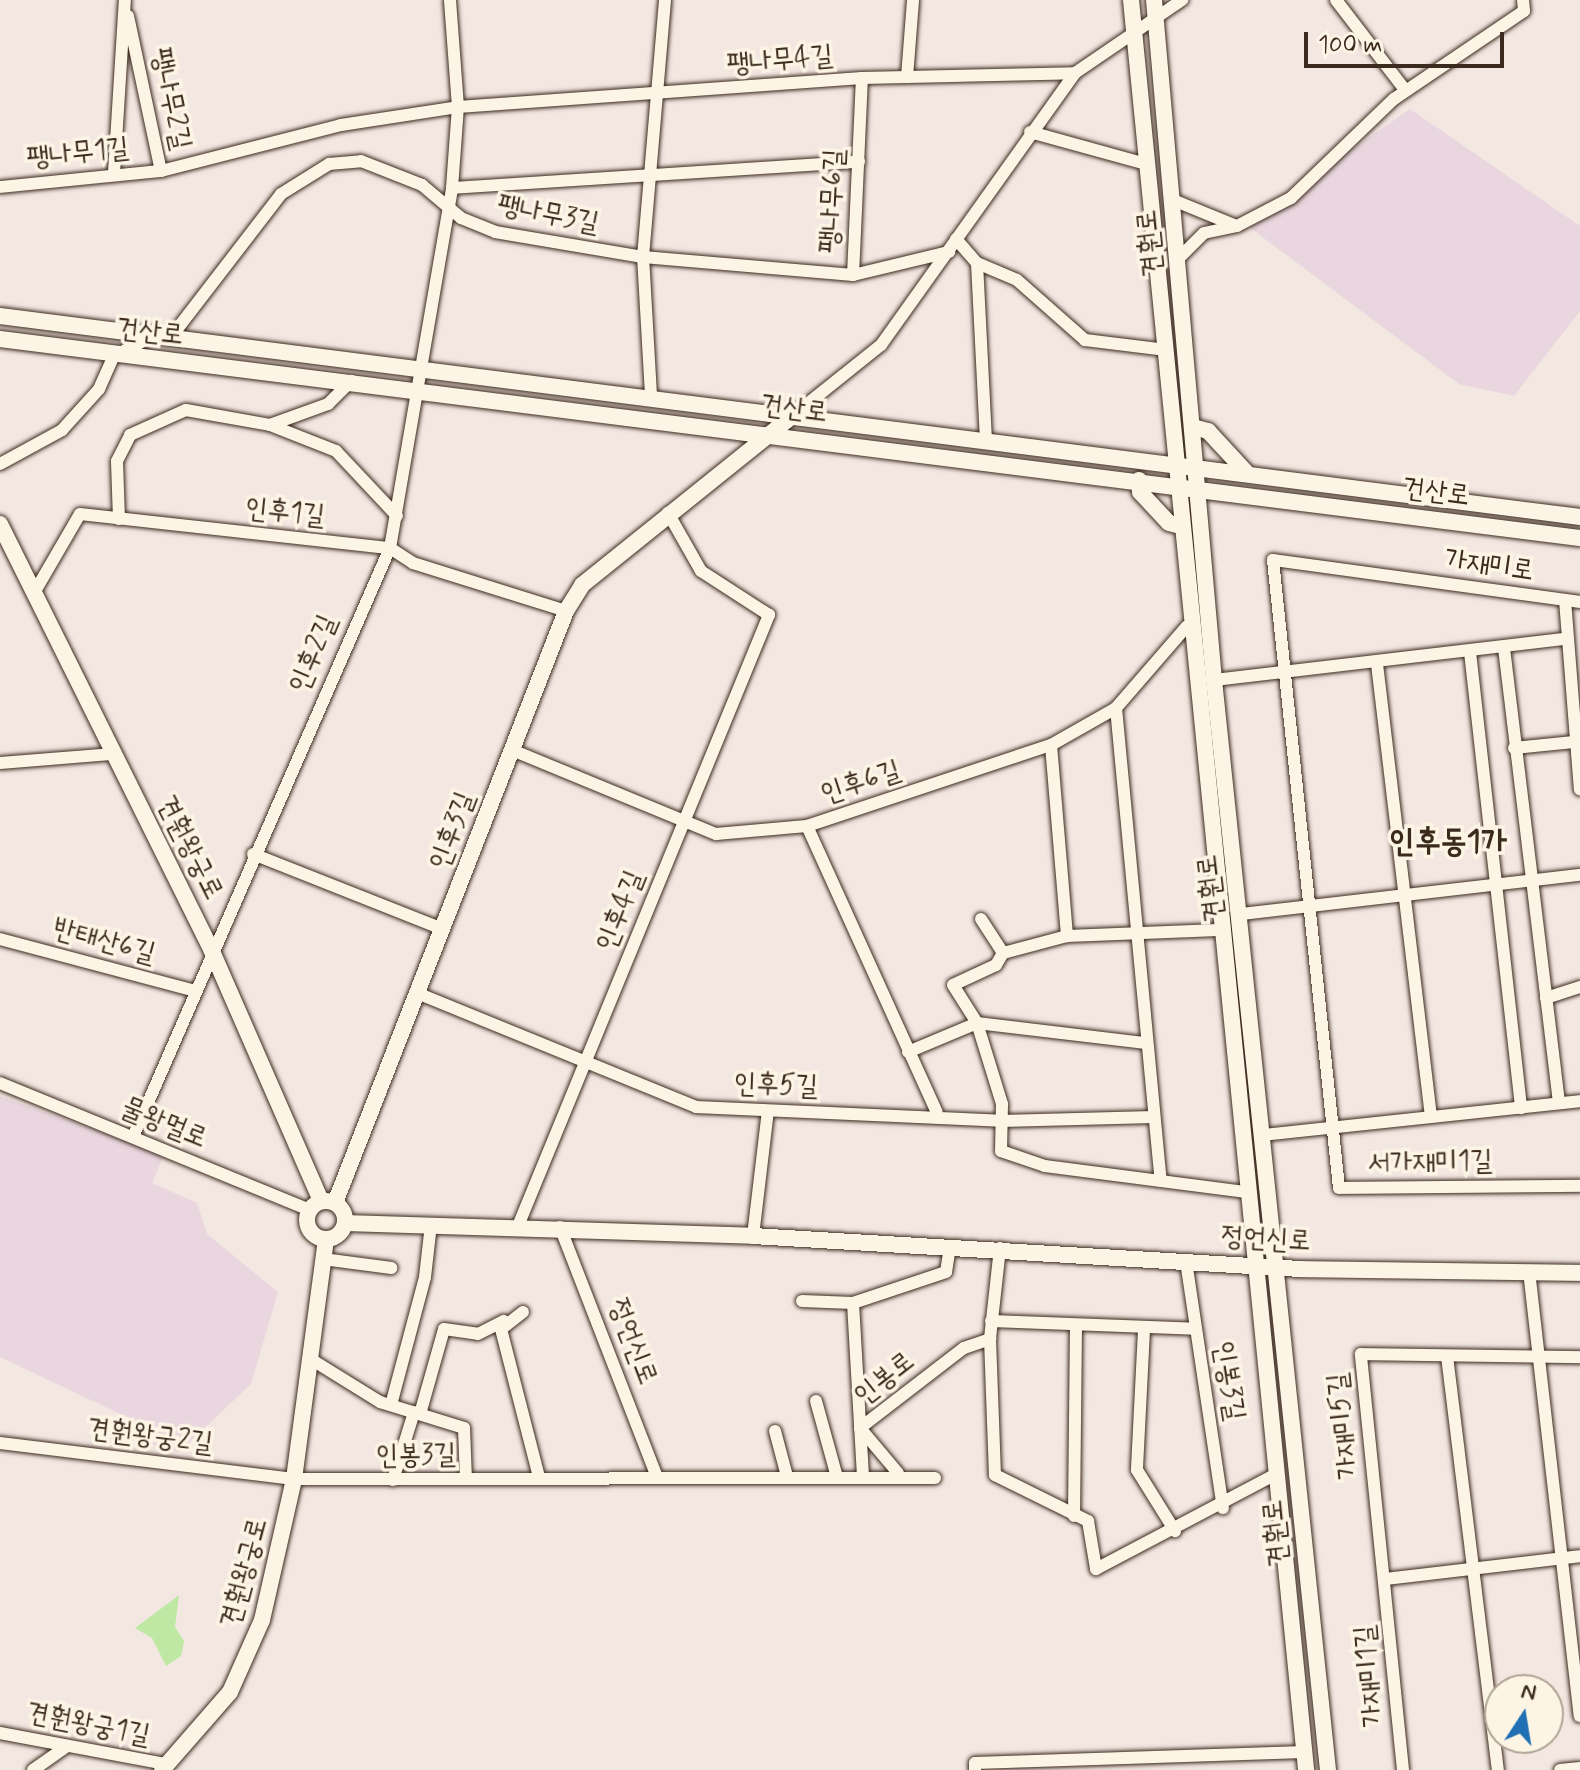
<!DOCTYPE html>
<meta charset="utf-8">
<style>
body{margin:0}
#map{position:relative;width:1580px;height:1770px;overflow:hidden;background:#f3e7e2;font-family:Mynerve,"Poor Story",sans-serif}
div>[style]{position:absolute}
.built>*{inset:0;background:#e9d6de}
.green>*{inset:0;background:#bfe8a4}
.roads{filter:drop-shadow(0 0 2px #3b2a1e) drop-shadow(0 0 2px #3b2a1e)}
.street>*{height:12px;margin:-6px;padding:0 6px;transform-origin:6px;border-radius:6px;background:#fcf5e5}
.secondary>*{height:16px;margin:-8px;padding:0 8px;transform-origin:8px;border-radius:8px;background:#fcf5e5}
.secondary>.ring{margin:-8px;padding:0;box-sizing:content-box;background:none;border:16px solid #fcf5e5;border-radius:50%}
span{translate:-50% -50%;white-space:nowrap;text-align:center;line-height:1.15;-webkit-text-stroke:7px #fcf5e5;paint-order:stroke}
.street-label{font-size:28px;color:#3b2a1e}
.quarter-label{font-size:32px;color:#3b2a1e;font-weight:700}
.north{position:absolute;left:1484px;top:1674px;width:80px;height:80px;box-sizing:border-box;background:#fcf5e5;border:2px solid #afa495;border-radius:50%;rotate:12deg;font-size:22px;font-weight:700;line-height:32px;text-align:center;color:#3b2a1e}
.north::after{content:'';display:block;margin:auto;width:28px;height:36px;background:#1f6fb2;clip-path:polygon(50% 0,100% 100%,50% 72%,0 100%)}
.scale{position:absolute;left:1304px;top:32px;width:200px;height:36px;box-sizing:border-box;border:4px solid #3b2a1e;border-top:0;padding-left:10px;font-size:24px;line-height:28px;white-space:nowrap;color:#3b2a1e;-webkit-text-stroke:6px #fcf5e5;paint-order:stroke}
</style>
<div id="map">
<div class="built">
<div style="clip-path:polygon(1410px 109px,1580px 226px,1580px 311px,1514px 396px,1459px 384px,1245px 224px)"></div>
<div style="clip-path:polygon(0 1096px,164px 1155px,152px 1183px,197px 1203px,207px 1234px,278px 1292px,251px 1384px,179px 1452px,127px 1437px,133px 1420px,0 1357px)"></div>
</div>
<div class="green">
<div style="clip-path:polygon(179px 1595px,175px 1627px,184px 1641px,181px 1656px,166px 1666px,152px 1638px,135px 1628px)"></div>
</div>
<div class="roads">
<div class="street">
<div style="left:1336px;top:0;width:113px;rotate:52.5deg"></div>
<div style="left:128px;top:16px;width:158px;rotate:78deg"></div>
<div style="left:907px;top:77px;width:77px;rotate:-85.5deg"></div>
<div style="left:1030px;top:132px;width:120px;rotate:15.4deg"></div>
<div style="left:114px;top:173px;width:173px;rotate:-86.4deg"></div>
<div style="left:0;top:187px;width:162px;rotate:-5.7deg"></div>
<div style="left:161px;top:171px;width:186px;rotate:-14.3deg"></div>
<div style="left:341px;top:125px;width:118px;rotate:-8.7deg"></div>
<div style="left:458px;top:107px;width:405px;rotate:-4.1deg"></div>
<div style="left:862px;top:78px;width:213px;rotate:-1.3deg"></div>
<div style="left:452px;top:188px;width:408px;rotate:-3.7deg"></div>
<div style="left:1173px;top:200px;width:66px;rotate:22.3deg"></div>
<div style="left:956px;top:239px;width:32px;rotate:49deg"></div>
<div style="left:977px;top:263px;width:177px;rotate:87.1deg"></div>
<div style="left:1179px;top:258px;width:35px;rotate:-45deg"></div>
<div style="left:1204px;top:233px;width:34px;rotate:-12deg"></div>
<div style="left:1237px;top:226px;width:61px;rotate:-27.4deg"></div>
<div style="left:1291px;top:198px;width:143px;rotate:-43.9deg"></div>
<div style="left:1394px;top:99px;width:157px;rotate:-34.1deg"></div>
<div style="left:1524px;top:11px;width:11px;rotate:-95deg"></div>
<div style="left:977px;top:263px;width:43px;rotate:23deg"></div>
<div style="left:1017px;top:280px;width:91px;rotate:41.4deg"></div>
<div style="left:1085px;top:340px;width:82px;rotate:7deg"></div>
<div style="left:853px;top:275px;width:197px;rotate:-87.4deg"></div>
<div style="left:171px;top:337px;width:180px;rotate:-52.4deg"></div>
<div style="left:281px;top:194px;width:57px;rotate:-32deg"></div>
<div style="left:329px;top:164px;width:32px;rotate:-5deg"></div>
<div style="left:361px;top:161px;width:66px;rotate:21.5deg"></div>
<div style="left:422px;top:185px;width:51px;rotate:40.2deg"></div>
<div style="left:461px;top:218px;width:37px;rotate:22deg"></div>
<div style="left:495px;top:232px;width:150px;rotate:9.6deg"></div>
<div style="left:643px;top:257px;width:211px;rotate:4.9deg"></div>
<div style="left:853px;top:275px;width:99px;rotate:-13.5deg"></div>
<div style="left:651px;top:395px;width:138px;rotate:-93.3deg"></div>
<div style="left:643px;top:257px;width:258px;rotate:-85.1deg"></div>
<div style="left:796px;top:413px;width:109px;rotate:-38.7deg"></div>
<div style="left:881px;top:345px;width:334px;rotate:-54.5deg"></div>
<div style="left:1075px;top:73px;width:130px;rotate:-34.3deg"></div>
<div style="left:270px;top:425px;width:71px;rotate:21.5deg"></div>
<div style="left:336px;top:451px;width:89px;rotate:46.8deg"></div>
<div style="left:0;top:464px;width:71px;rotate:-28.7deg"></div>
<div style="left:62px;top:430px;width:55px;rotate:-47.9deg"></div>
<div style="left:99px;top:389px;width:36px;rotate:-66deg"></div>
<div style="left:114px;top:356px;width:46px;rotate:-27.1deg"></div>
<div style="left:119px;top:519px;width:58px;rotate:-92deg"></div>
<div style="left:117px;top:461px;width:29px;rotate:-63deg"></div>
<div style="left:130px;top:435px;width:61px;rotate:-24.1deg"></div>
<div style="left:186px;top:410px;width:85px;rotate:10.1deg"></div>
<div style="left:270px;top:425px;width:62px;rotate:-19.9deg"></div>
<div style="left:328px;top:404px;width:33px;rotate:-45deg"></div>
<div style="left:34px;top:593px;width:91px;rotate:-59.8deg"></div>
<div style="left:80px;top:514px;width:312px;rotate:6.3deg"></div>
<div style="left:390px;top:548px;width:27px;rotate:33deg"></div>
<div style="left:413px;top:563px;width:160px;rotate:17.4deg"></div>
<div style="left:1565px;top:600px;width:190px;rotate:85.5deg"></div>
<div style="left:1580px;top:602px;width:310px;rotate:-172.2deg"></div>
<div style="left:1273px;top:560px;width:631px;rotate:84deg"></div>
<div style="left:1339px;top:1188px;width:241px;rotate:-0.5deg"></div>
<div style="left:1504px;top:648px;width:458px;rotate:83.1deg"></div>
<div style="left:1470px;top:652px;width:459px;rotate:83.6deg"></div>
<div style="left:1377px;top:664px;width:456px;rotate:83.2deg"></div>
<div style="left:1214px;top:680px;width:350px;rotate:-6.7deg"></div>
<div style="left:1116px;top:708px;width:475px;rotate:84.6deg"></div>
<div style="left:1051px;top:745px;width:192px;rotate:85.2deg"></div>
<div style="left:1514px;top:748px;width:60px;rotate:-5.7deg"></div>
<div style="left:512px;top:750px;width:221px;rotate:22.4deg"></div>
<div style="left:716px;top:834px;width:91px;rotate:-5deg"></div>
<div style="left:807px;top:826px;width:257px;rotate:-18.4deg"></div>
<div style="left:1051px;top:745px;width:75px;rotate:-29.6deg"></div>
<div style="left:1116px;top:708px;width:108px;rotate:-49.1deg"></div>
<div style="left:0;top:763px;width:111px;rotate:-4.6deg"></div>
<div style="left:807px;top:826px;width:314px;rotate:65.6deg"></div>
<div style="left:253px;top:854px;width:203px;rotate:21.6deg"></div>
<div style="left:1241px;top:914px;width:341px;rotate:-6.6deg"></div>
<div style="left:981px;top:919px;width:40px;rotate:57.1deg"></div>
<div style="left:1218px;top:930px;width:151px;rotate:177.7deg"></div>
<div style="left:1067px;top:936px;width:66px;rotate:165.1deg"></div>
<div style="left:1003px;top:953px;width:14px;rotate:120deg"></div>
<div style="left:996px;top:965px;width:47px;rotate:155.1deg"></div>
<div style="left:953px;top:985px;width:45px;rotate:57.7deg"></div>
<div style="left:977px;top:1023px;width:85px;rotate:72.8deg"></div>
<div style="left:1002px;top:1104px;width:47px;rotate:91.2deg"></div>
<div style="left:1001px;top:1151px;width:46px;rotate:18.8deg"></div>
<div style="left:1045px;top:1166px;width:203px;rotate:7.4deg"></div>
<div style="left:0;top:939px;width:202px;rotate:14.9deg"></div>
<div style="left:417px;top:993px;width:301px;rotate:22.2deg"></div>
<div style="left:696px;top:1107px;width:305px;rotate:2.6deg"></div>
<div style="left:1001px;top:1121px;width:153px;rotate:-1.5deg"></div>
<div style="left:1546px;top:998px;width:36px;rotate:-18deg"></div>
<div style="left:908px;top:1052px;width:75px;rotate:-22.8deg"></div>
<div style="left:977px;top:1023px;width:168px;rotate:6.8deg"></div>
<div style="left:0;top:1083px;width:335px;rotate:22.3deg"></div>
<div style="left:1263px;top:1135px;width:319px;rotate:-6.1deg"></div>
<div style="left:133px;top:1137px;width:643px;rotate:-66.43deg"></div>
<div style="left:390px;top:548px;width:365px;rotate:-80.2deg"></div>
<div style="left:452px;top:188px;width:81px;rotate:-85.8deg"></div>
<div style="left:458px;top:107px;width:107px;rotate:-94.3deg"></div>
<div style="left:518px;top:1226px;width:661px;rotate:-67.67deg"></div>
<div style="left:769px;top:615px;width:81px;rotate:-147.1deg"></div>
<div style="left:701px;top:571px;width:67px;rotate:-119.6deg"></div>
<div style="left:560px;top:1227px;width:266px;rotate:68.8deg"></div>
<div style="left:753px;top:1236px;width:126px;rotate:-83.2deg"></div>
<div style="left:1000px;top:1248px;width:92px;rotate:96.3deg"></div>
<div style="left:990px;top:1339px;width:136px;rotate:87.9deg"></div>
<div style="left:995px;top:1475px;width:104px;rotate:26.3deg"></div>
<div style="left:1088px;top:1521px;width:49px;rotate:80.5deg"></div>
<div style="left:1096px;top:1569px;width:201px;rotate:-27.8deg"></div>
<div style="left:323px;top:1259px;width:69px;rotate:7.5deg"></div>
<div style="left:1186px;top:1261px;width:250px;rotate:81.5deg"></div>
<div style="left:1529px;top:1271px;width:448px;rotate:83.5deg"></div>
<div style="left:802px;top:1301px;width:51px;rotate:2.2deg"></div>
<div style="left:853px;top:1303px;width:98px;rotate:-18.4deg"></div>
<div style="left:946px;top:1272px;width:26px;rotate:-81deg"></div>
<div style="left:853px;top:1303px;width:174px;rotate:86.7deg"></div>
<div style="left:523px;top:1312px;width:28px;rotate:142deg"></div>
<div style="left:501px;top:1329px;width:153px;rotate:75.6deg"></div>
<div style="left:991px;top:1321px;width:205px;rotate:2.2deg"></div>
<div style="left:1144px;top:1330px;width:140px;rotate:92.9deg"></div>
<div style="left:1137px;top:1470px;width:72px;rotate:58.1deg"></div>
<div style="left:1447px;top:1356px;width:417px;rotate:83deg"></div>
<div style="left:309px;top:1358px;width:84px;rotate:31.8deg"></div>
<div style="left:380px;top:1402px;width:88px;rotate:17.2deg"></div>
<div style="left:464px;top:1428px;width:51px;rotate:87.8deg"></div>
<div style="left:816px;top:1401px;width:79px;rotate:74.6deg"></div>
<div style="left:391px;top:1405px;width:132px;rotate:-75.1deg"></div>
<div style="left:425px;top:1277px;width:53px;rotate:-83.5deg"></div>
<div style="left:420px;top:1414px;width:88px;rotate:-74.2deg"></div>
<div style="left:444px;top:1329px;width:34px;rotate:8deg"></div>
<div style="left:478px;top:1334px;width:29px;rotate:-27deg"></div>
<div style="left:775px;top:1431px;width:47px;rotate:75.1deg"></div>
<div style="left:0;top:1443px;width:296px;rotate:7deg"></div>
<div style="left:294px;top:1479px;width:641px;rotate:-0.09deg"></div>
<div style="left:898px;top:1473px;width:59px;rotate:-130.2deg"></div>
<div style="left:860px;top:1428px;width:131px;rotate:-37.6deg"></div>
<div style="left:964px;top:1348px;width:28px;rotate:-19deg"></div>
<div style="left:393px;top:1480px;width:71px;rotate:-72.8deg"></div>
<div style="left:1074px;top:1516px;width:189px;rotate:-89.4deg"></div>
<div style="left:1385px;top:1579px;width:196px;rotate:-6.7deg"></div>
<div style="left:0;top:1733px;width:169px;rotate:10.6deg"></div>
<div style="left:33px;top:1770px;width:42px;rotate:-35.2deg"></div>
<div style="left:975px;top:1770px;width:7px;rotate:-90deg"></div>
<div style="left:975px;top:1763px;width:329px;rotate:-1.9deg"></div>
<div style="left:1403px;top:1770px;width:418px;rotate:-95.8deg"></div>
<div style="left:1361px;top:1354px;width:219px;rotate:0.8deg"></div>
<div style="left:1560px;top:1770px;width:20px;rotate:-6deg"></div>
</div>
<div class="secondary">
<div style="left:1131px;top:0;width:1779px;rotate:84.35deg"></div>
<div style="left:1154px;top:0;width:683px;rotate:84.96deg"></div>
<div style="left:1214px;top:680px;width:1096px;rotate:84.03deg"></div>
<div style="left:0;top:316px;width:1593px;rotate:7.25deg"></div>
<div style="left:0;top:339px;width:1592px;rotate:7.18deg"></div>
<div style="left:1193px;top:427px;width:16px;rotate:15deg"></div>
<div style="left:1208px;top:431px;width:56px;rotate:47.2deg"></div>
<div style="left:1139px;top:480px;width:12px;rotate:85deg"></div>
<div style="left:1140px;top:492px;width:42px;rotate:46.9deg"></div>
<div style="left:1169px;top:523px;width:12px;rotate:14deg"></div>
<div style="left:0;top:524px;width:474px;rotate:63.6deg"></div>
<div style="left:211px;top:949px;width:275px;rotate:66.4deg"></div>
<div class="ring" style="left:307px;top:1201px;width:22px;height:22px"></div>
<div style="left:335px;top:1203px;width:635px;rotate:-68.68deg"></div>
<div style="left:566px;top:611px;width:31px;rotate:-58deg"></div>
<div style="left:582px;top:585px;width:275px;rotate:-38.8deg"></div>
<div style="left:345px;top:1223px;width:408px;rotate:1.8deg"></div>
<div style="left:753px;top:1236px;width:548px;rotate:3.45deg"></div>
<div style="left:1300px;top:1269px;width:280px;rotate:0.8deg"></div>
<div style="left:162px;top:1770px;width:103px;rotate:-48.9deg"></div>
<div style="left:230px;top:1692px;width:79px;rotate:-66deg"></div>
<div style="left:262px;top:1620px;width:145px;rotate:-77.2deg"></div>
<div style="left:294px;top:1479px;width:242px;rotate:-82.4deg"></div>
</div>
</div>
<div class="street-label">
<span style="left:780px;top:61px;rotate:-5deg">팽나무4길</span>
<span style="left:170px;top:99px;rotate:78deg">팽나무2길</span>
<span style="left:78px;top:154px;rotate:-6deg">팽나무1길</span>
<span style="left:833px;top:201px;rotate:-87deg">팽나무6길</span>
<span style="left:548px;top:215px;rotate:11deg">팽나무3길</span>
<span style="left:1151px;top:243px;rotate:-96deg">견훤로</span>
<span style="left:150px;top:333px;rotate:6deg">건산로</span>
<span style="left:794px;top:410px;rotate:7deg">건산로</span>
<span style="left:1436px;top:493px;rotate:7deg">건산로</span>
<span style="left:285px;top:513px;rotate:6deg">인후1길</span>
<span style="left:1489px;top:566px;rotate:8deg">가재미로</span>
<span style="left:314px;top:654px;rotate:-67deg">인후2길</span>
<span style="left:861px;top:783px;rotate:-18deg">인후6길</span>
<span style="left:453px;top:831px;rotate:-69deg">인후3길</span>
<span style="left:189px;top:848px;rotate:63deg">견훤왕궁로</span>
<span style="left:1212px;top:888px;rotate:-97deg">견훤로</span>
<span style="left:621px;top:911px;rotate:-68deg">인후4길</span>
<span style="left:104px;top:942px;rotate:15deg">반태산6길</span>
<span style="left:776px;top:1086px;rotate:2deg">인후5길</span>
<span style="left:164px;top:1124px;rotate:22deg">물왕멀로</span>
<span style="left:1430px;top:1163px;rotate:-1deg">서가재미1길</span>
<span style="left:1266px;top:1240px;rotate:3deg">정언신로</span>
<span style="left:632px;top:1342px;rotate:69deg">정언신로</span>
<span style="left:885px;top:1379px;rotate:-38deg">인봉로</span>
<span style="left:1228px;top:1381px;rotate:81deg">인봉3길</span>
<span style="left:1344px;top:1426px;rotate:-96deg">가재미5길</span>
<span style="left:150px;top:1437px;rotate:7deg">견훤왕궁2길</span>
<span style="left:416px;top:1456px;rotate:-1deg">인봉3길</span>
<span style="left:1277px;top:1533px;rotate:-96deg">견훤로</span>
<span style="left:245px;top:1573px;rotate:-75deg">견훤왕궁로</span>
<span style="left:1370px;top:1676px;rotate:-95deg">가재미1길</span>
<span style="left:88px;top:1725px;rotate:11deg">견훤왕궁1길</span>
</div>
<div class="quarter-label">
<span style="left:1448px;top:842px">인후동1가</span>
</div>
<div class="north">N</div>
<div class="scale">100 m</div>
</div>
